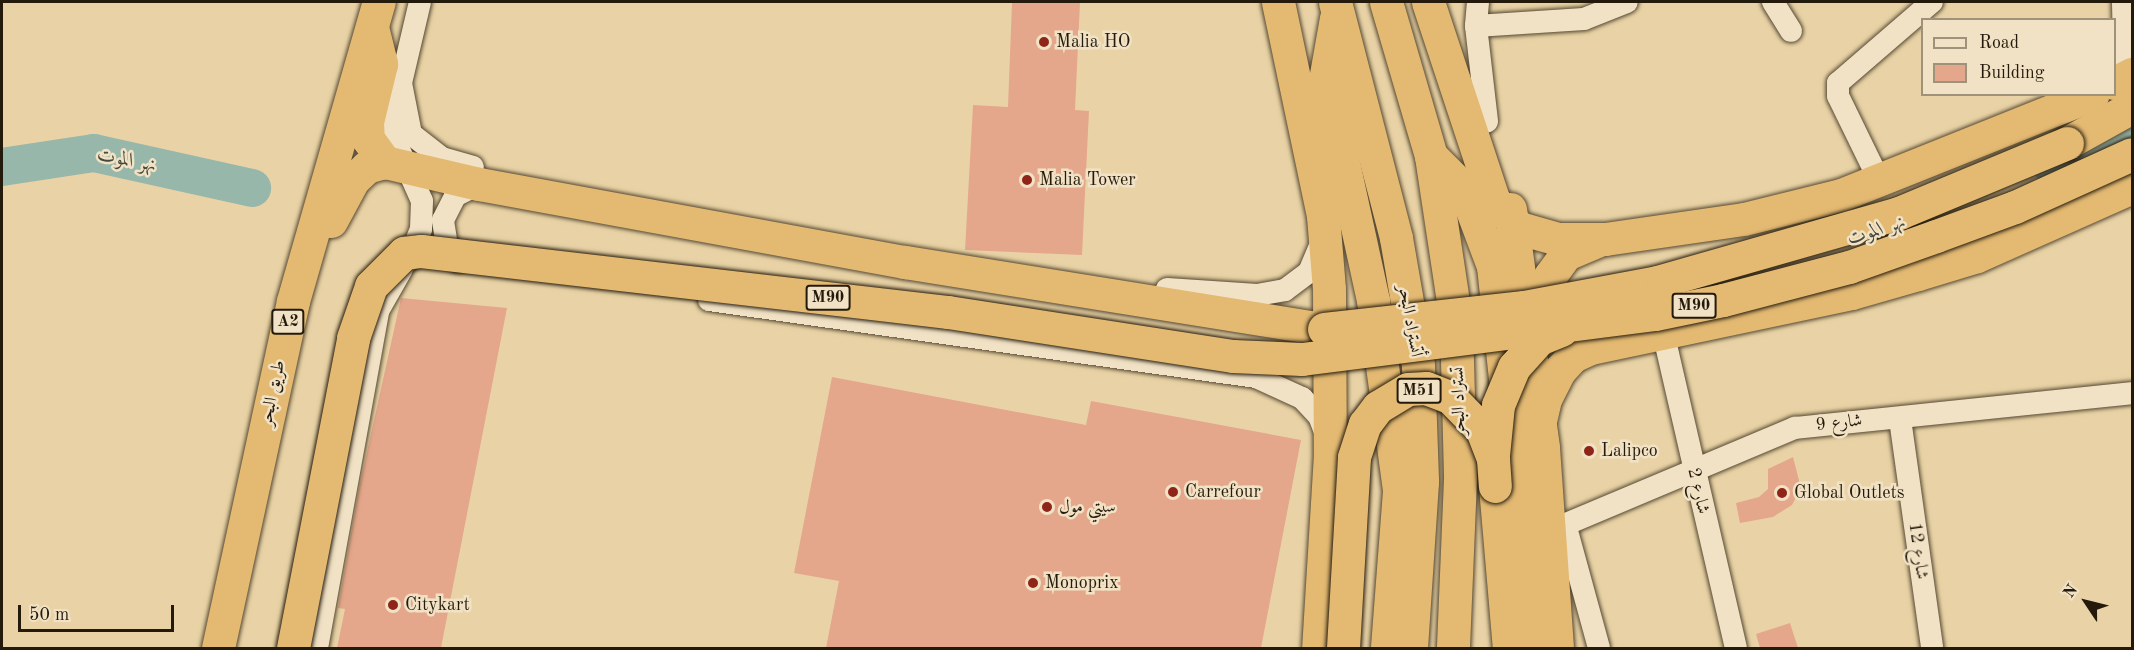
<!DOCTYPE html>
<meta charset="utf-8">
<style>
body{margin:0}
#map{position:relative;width:2134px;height:650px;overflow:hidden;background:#e9d3a6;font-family:"Old Standard TT",Amiri,serif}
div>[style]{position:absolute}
.river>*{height:38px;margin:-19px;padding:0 19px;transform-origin:19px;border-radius:19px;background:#97b7aa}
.building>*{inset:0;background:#e5a78b}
.roads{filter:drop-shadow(0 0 2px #554832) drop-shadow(0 0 2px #554832)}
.minor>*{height:22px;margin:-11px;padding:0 11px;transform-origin:11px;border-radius:11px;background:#f1e2c5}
.highway>*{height:33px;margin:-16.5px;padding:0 16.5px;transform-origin:16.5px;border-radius:16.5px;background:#e4ba73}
.bridges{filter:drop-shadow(0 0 2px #241a0b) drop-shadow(0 0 2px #241a0b)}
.highway-bridge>*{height:33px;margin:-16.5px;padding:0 16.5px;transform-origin:16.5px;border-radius:16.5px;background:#e4ba73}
.dots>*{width:16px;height:16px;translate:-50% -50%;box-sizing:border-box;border:3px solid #f1e2c5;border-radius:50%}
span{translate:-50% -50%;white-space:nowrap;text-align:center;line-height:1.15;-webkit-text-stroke:5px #f1e2c5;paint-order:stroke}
.shield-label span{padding:2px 4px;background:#f1e2c5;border:2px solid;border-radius:4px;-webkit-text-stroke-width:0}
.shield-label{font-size:16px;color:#241a0b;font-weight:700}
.poi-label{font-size:18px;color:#241a0b}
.left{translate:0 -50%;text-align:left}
.street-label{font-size:18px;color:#241a0b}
.water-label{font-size:20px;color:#46493b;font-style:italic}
.frame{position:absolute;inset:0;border:3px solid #241a0b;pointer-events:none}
.legend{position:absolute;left:1921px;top:18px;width:195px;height:78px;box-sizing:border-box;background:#f1e2c5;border:2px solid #9f927b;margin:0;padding:8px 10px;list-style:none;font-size:18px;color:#241a0b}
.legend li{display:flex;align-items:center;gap:12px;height:30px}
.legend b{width:30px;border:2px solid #9f927b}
.north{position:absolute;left:2056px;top:572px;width:60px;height:60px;-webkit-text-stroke:4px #f1e2c5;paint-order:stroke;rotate:305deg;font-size:16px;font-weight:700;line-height:24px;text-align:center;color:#241a0b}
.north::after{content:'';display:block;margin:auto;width:21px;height:27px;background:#241a0b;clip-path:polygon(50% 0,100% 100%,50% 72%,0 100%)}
.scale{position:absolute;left:18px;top:605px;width:156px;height:27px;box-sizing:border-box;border:3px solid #241a0b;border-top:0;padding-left:8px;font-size:18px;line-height:21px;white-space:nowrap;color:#241a0b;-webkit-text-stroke:4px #f1e2c5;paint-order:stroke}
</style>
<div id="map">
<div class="river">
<div style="left:2051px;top:165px;width:88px;rotate:-23.4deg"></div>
<div style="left:2px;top:167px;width:93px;rotate:-8.7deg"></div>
<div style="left:94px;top:153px;width:162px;rotate:12.5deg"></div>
</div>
<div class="building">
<div style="clip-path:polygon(1012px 2px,1080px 2px,1075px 110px,1089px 111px,1082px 255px,965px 250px,973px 105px,1008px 107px)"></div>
<div style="clip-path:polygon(401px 298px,507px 308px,441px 648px,337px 648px,345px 609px,338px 608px,360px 484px)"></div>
<div style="clip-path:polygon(832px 377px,1086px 425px,1091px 401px,1301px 440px,1261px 648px,826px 648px,839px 581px,794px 573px)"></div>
<div style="clip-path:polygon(1793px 457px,1801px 488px,1792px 505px,1773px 517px,1740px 523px,1736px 503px,1759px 497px,1768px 489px,1768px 469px)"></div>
<div style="clip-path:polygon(1790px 623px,1798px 648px,1760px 648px,1756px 634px)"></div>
</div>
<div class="roads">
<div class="minor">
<div style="left:1478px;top:2px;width:24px;rotate:95deg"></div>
<div style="left:1476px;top:26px;width:96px;rotate:83.4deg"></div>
<div style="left:1773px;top:2px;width:34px;rotate:58deg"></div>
<div style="left:1476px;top:26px;width:108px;rotate:-3.7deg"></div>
<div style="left:1584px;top:19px;width:46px;rotate:-21.6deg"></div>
<div style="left:2114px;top:68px;width:23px;rotate:-65deg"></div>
<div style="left:2124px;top:47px;width:45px;rotate:-91.3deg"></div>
<div style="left:401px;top:83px;width:52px;rotate:78.9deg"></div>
<div style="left:411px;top:134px;width:39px;rotate:38deg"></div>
<div style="left:442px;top:158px;width:32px;rotate:16deg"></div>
<div style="left:1879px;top:180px;width:93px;rotate:-116deg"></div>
<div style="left:1838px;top:96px;width:13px;rotate:-90deg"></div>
<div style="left:1838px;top:83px;width:124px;rotate:-40.8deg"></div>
<div style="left:408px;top:261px;width:35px;rotate:-68deg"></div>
<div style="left:421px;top:229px;width:28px;rotate:-88deg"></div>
<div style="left:422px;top:201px;width:69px;rotate:-114deg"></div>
<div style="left:394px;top:138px;width:21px;rotate:-93deg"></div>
<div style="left:393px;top:117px;width:118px;rotate:-76.8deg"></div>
<div style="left:458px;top:261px;width:19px;rotate:-126deg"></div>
<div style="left:447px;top:246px;width:26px;rotate:-99deg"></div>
<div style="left:443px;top:220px;width:27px;rotate:-63deg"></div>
<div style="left:455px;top:196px;width:27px;rotate:-27deg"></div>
<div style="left:1167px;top:289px;width:90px;rotate:3.8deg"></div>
<div style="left:1257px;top:295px;width:28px;rotate:-10deg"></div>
<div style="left:1285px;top:290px;width:30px;rotate:-37deg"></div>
<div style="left:1309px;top:272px;width:33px;rotate:-67deg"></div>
<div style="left:709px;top:300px;width:552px;rotate:8.01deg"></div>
<div style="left:1256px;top:377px;width:51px;rotate:24.5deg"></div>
<div style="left:1302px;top:398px;width:25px;rotate:47deg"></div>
<div style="left:1319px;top:416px;width:19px;rotate:69deg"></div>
<div style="left:1663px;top:332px;width:324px;rotate:77deg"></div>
<div style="left:1900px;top:419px;width:231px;rotate:82deg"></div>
<div style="left:1564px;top:525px;width:251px;rotate:-22.8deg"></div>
<div style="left:1795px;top:428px;width:339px;rotate:-5.9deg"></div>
<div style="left:1567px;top:531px;width:121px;rotate:74.7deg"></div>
<div style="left:317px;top:648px;width:342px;rotate:-79.7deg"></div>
<div style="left:378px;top:311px;width:48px;rotate:-60.3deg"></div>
</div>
<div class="highway">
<div style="left:1278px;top:2px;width:219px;rotate:78.1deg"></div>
<div style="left:1323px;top:216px;width:73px;rotate:85.3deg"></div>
<div style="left:1329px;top:289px;width:165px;rotate:89.7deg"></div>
<div style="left:1330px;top:454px;width:194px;rotate:93.5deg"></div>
<div style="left:1335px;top:2px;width:244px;rotate:75.5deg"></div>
<div style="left:1396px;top:238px;width:129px;rotate:80.2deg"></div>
<div style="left:1418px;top:365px;width:117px;rotate:88deg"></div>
<div style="left:1422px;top:482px;width:166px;rotate:93.8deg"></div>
<div style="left:1386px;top:2px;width:160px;rotate:73.7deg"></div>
<div style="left:1431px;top:156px;width:168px;rotate:81.4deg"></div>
<div style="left:1456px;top:322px;width:157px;rotate:88.5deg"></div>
<div style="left:1460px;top:479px;width:169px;rotate:92.4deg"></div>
<div style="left:1428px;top:2px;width:210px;rotate:71.7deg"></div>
<div style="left:1494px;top:201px;width:37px;rotate:47deg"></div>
<div style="left:1519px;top:228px;width:41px;rotate:15.8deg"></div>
<div style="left:1558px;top:239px;width:47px"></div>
<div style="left:1605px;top:239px;width:140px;rotate:-8.2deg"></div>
<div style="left:1744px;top:219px;width:100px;rotate:-13.9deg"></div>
<div style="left:1841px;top:195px;width:271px;rotate:-21.8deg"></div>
<div style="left:1336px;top:18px;width:63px;rotate:100.1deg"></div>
<div style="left:1325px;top:80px;width:225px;rotate:77.7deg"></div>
<div style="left:1373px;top:300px;width:193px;rotate:82.2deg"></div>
<div style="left:1399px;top:491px;width:157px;rotate:94.4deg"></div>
<div style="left:372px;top:27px;width:38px;rotate:76deg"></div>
<div style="left:381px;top:64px;width:60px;rotate:103.6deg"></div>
<div style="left:367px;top:122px;width:17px;rotate:87deg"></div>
<div style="left:368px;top:139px;width:29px;rotate:54deg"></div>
<div style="left:385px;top:162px;width:97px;rotate:13.2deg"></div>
<div style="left:479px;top:184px;width:433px;rotate:10.4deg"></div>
<div style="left:905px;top:262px;width:424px;rotate:9.1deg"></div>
<div style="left:2114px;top:83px;width:20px;rotate:-27deg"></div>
<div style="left:2067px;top:143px;width:74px;rotate:-29deg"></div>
<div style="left:1431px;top:156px;width:47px;rotate:45deg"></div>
<div style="left:1464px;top:189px;width:82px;rotate:69.4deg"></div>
<div style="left:1493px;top:266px;width:384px;rotate:83.9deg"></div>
<div style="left:1510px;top:209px;width:241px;rotate:82.1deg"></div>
<div style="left:1543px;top:448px;width:200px;rotate:86deg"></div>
<div style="left:331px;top:221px;width:47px;rotate:-61.8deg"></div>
<div style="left:353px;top:180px;width:19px;rotate:-43deg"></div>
<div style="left:367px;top:167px;width:19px;rotate:-16deg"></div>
<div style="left:1566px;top:325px;width:27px;rotate:-126deg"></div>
<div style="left:1550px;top:303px;width:27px;rotate:-90deg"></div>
<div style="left:1550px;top:276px;width:27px;rotate:-54deg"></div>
<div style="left:1566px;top:254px;width:34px;rotate:-23deg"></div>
<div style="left:1539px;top:425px;width:27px;rotate:-77deg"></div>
<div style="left:1545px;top:399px;width:33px;rotate:-63deg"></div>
<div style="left:1560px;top:370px;width:19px;rotate:-47deg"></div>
<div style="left:1573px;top:356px;width:19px;rotate:-25deg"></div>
<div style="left:1590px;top:348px;width:268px;rotate:-11.9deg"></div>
<div style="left:1852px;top:293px;width:69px;rotate:-16.1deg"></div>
<div style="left:1918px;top:274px;width:62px;rotate:-17deg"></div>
<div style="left:1977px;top:256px;width:170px;rotate:-24deg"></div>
<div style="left:1495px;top:486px;width:163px;rotate:85.1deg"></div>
<div style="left:218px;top:648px;width:355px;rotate:-77.8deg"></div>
<div style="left:293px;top:301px;width:311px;rotate:-74deg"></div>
</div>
</div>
<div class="bridges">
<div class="highway-bridge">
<div style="left:1324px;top:329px;width:201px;rotate:-6.3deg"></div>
<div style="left:1524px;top:307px;width:135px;rotate:-10.6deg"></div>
<div style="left:1657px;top:282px;width:252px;rotate:-15.9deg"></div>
<div style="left:1899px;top:213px;width:182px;rotate:-22.6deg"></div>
<div style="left:1493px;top:455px;width:50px;rotate:-84.3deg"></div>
<div style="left:1498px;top:405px;width:41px;rotate:-67.2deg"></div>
<div style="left:1514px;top:367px;width:38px;rotate:-48deg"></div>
<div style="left:1539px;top:339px;width:24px;rotate:-22deg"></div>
<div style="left:293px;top:648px;width:316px;rotate:-79deg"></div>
<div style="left:353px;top:338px;width:55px;rotate:-70.9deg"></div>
<div style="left:371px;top:286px;width:47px;rotate:-45deg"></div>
<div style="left:404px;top:253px;width:17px;rotate:-7deg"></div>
<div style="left:421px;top:251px;width:531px;rotate:6.6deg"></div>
<div style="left:948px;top:312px;width:288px;rotate:8.8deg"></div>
<div style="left:1233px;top:356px;width:69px;rotate:2.5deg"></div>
<div style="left:1302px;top:359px;width:356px;rotate:-7.3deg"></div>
<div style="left:1655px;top:314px;width:69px;rotate:-11.6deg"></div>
<div style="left:1723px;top:300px;width:130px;rotate:-14.7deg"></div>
<div style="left:1849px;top:267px;width:92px;rotate:-19.6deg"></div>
<div style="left:1936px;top:236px;width:84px;rotate:-20.2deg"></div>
<div style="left:2015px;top:207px;width:128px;rotate:-24.4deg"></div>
<div style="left:1343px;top:648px;width:191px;rotate:-86.7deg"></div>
<div style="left:1354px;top:457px;width:35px;rotate:-72deg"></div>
<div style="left:1365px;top:424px;width:21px;rotate:-53deg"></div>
<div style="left:1378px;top:407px;width:35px;rotate:-31deg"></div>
<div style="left:1408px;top:389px;width:18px;rotate:-3deg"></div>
<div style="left:1426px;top:388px;width:26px;rotate:21deg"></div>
<div style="left:1450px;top:397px;width:46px;rotate:45.9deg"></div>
<div style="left:1482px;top:430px;width:31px;rotate:69deg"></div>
<div style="left:1493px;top:459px;width:27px;rotate:86deg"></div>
</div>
</div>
<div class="dots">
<div style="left:1044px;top:42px;background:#8f2418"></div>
<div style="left:1027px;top:180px;background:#8f2418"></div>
<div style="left:1589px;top:451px;background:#8f2418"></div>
<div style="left:1173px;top:492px;background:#8f2418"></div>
<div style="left:1782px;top:493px;background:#8f2418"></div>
<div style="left:1047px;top:507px;background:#8f2418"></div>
<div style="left:1033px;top:583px;background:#8f2418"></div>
<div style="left:393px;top:605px;background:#8f2418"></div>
</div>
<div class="shield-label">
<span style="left:828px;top:298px">M90</span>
<span style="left:1694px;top:306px">M90</span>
<span style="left:288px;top:322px">A2</span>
<span style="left:1419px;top:391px">M51</span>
</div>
<div class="poi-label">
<span class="left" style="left:1056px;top:42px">Malia HO</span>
<span class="left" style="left:1039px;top:180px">Malia Tower</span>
<span class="left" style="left:1601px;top:451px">Lalipco</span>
<span class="left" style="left:1185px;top:492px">Carrefour</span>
<span class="left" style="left:1794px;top:493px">Global Outlets</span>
<span class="left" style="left:1059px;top:507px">سيتي مول</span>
<span class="left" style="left:1045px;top:583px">Monoprix</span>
<span class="left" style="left:405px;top:605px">Citykart</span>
</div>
<div class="street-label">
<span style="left:1410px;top:321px;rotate:80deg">أتستراد البحر</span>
<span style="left:273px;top:393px;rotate:-78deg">طريق البحر</span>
<span style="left:1459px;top:401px;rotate:-91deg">تستراد البحر</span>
<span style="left:1839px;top:423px;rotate:-6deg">شارع 9</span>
<span style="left:1698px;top:491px;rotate:77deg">شارع 2</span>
<span style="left:1918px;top:551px;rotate:82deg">شارع 12</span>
</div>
<div class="water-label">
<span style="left:127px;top:161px;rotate:11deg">نهر الموت</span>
<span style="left:1877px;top:231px;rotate:-18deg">نهر الموت</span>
</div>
<div class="frame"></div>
<ul class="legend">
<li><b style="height:8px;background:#f1e2c5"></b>Road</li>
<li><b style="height:16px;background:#e5a78b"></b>Building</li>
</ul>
<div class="north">N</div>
<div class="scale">50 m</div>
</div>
